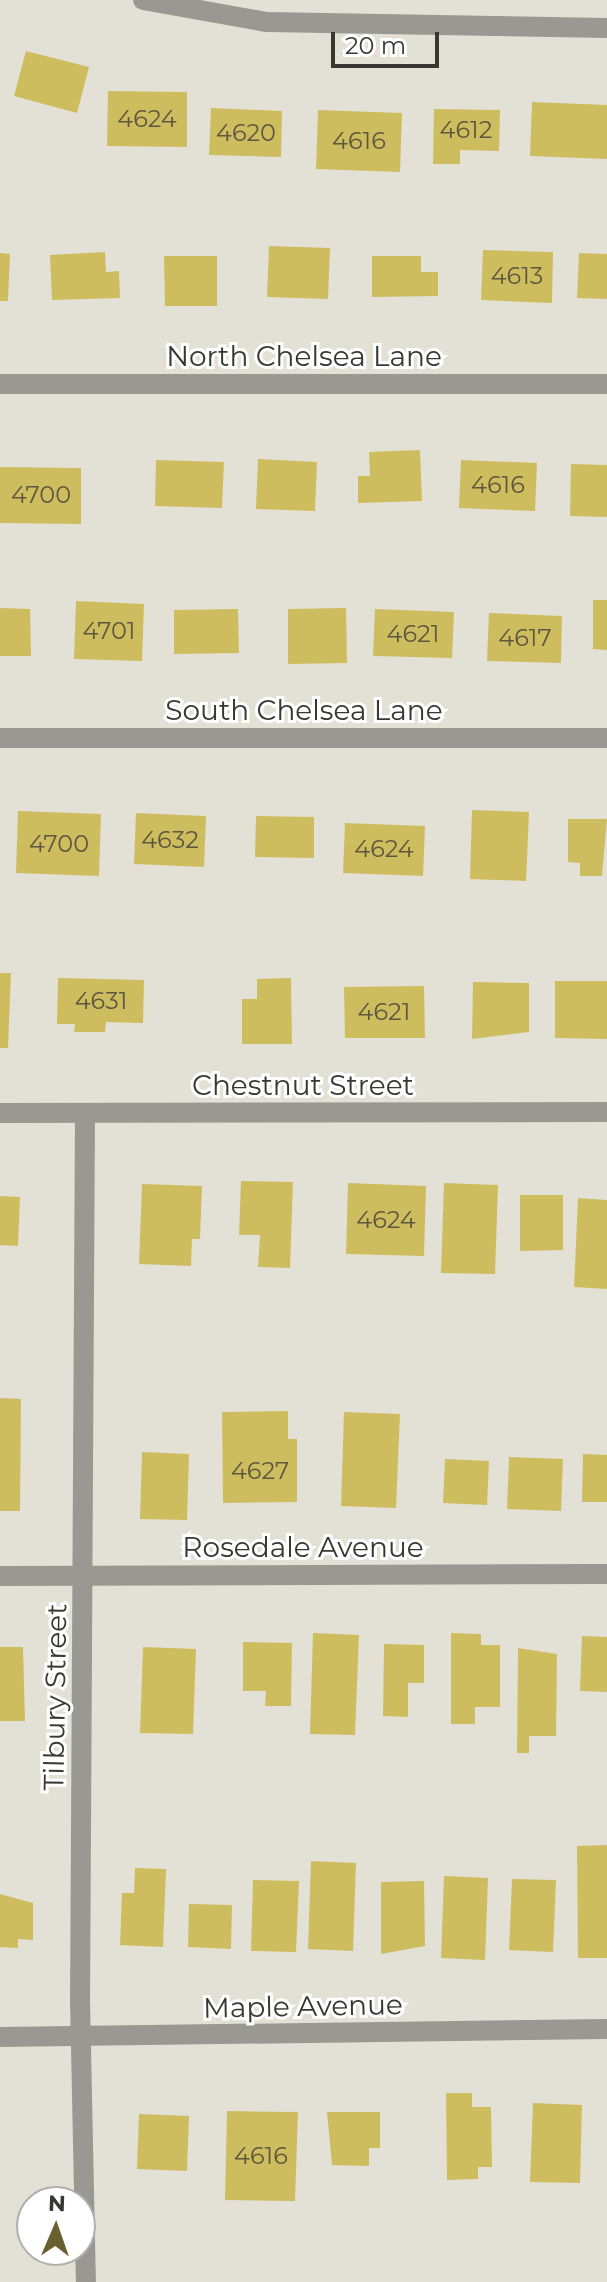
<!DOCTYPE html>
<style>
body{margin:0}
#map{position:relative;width:607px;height:2282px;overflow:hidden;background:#e3e1d6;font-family:Montserrat,sans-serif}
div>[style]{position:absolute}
.building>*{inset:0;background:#cebd5f}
.minor>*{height:20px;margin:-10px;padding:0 10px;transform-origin:10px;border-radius:10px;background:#999893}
span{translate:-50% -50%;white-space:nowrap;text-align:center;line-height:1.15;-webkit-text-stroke:6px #fff;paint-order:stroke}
.number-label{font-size:24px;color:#5d583e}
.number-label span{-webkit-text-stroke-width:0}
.street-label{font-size:28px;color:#373733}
.north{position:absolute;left:16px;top:2186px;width:80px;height:80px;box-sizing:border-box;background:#fff;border:2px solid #afafad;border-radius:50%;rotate:2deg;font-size:22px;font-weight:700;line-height:32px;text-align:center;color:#373733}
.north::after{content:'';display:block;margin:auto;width:28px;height:36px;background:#6a602d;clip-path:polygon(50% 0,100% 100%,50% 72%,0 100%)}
.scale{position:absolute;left:331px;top:32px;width:108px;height:36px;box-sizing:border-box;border:4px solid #373733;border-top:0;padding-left:10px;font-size:24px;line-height:28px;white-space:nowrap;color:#373733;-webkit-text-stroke:6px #fff;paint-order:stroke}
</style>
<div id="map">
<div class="building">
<div style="clip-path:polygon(26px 51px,89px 67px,77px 113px,14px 96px)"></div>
<div style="clip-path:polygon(108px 91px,187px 92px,187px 147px,107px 146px)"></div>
<div style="clip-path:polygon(532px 102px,607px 105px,607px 159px,530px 156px)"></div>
<div style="clip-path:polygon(211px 108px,282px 111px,281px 157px,209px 155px)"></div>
<div style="clip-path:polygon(434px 109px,500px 110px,499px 151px,460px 150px,460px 164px,433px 164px)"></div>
<div style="clip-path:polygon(318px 110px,402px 113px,400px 172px,316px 169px)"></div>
<div style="clip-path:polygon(269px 246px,330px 248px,328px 299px,267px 297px)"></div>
<div style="clip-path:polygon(483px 250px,553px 252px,552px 303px,481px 300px)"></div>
<div style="clip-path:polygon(105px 252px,106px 272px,119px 271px,120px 298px,52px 300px,50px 255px)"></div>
<div style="clip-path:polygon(0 253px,10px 254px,8px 301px,0 301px)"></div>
<div style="clip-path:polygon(579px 253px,607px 254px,607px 299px,577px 298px)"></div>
<div style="clip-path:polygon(164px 256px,217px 256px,217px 306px,165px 306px)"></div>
<div style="clip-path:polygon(372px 256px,421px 256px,421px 272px,438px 272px,438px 296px,372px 297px)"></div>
<div style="clip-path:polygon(420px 450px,422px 501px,358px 503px,358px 476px,370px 476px,369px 452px)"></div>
<div style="clip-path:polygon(258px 459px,317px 462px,315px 511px,256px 509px)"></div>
<div style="clip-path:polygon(156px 460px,224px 462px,222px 508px,155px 506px)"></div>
<div style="clip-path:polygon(461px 460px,537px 463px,535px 511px,459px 508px)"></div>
<div style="clip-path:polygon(571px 464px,607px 465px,607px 517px,570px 516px)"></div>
<div style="clip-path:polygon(0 467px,81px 468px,81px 524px,0 523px)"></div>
<div style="clip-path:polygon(593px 600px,607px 600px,607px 650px,593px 649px)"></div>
<div style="clip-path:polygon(76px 601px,144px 604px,142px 661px,74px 659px)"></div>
<div style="clip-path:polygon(0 608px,30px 609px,31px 656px,0 656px)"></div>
<div style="clip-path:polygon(346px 608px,347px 663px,288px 664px,288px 609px)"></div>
<div style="clip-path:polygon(238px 609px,239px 653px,174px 654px,174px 610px)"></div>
<div style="clip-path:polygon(375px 609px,454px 612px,452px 658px,373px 656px)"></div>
<div style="clip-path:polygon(489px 613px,562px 616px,561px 663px,487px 661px)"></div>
<div style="clip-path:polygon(472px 810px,529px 812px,526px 881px,470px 879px)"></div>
<div style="clip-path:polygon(18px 811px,101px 814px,99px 876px,16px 873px)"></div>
<div style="clip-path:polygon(136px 813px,206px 816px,204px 867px,134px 864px)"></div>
<div style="clip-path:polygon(256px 816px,314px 817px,314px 858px,255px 857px)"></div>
<div style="clip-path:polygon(568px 819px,607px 819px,602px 876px,580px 876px,580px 863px,568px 862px)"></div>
<div style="clip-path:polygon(345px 823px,425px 826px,423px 876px,343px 873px)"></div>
<div style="clip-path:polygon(0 973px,11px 973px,8px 1048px,0 1048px)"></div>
<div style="clip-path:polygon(58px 978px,144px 980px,143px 1023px,106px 1022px,105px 1032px,74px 1032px,75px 1024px,57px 1024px)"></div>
<div style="clip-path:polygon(291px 978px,292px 1044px,242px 1044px,242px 999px,257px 999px,257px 979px)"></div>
<div style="clip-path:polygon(555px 981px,607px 981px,607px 1039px,555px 1038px)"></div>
<div style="clip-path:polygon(473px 982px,529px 983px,529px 1032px,472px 1039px)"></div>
<div style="clip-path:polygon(424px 986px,425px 1038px,345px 1038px,344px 987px)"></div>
<div style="clip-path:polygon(241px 1181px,293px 1182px,290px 1268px,258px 1267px,260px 1235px,239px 1235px)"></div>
<div style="clip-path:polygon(348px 1183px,426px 1186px,424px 1256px,346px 1254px)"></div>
<div style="clip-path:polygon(444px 1183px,498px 1185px,495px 1274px,441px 1273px)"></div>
<div style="clip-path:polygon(142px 1184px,202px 1186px,200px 1239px,192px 1239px,191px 1266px,139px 1264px)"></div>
<div style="clip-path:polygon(520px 1195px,563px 1195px,563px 1250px,520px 1251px)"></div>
<div style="clip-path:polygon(0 1196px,20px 1197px,18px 1246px,0 1245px)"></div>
<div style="clip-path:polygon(578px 1198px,607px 1200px,607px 1289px,574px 1287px)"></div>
<div style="clip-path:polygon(0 1398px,21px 1399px,20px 1511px,0 1511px)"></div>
<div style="clip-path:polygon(288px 1411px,288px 1439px,297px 1439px,297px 1502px,223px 1503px,222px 1412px)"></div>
<div style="clip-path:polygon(344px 1412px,400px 1414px,396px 1508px,341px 1506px)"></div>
<div style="clip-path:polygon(142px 1452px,189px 1454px,187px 1520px,140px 1519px)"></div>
<div style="clip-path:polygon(583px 1454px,607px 1455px,607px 1502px,582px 1502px)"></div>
<div style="clip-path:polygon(509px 1457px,563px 1459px,561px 1511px,507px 1509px)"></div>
<div style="clip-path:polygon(445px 1459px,489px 1461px,487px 1505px,443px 1503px)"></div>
<div style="clip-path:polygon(313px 1633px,359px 1635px,355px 1735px,310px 1734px)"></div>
<div style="clip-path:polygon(451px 1633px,481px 1634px,481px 1645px,500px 1645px,500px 1707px,475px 1707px,475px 1724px,451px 1724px)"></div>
<div style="clip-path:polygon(582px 1636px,607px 1637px,607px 1692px,580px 1691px)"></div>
<div style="clip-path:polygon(243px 1642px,292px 1643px,291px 1706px,265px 1706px,266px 1691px,243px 1691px)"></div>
<div style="clip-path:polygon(384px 1644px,424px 1645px,424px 1683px,408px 1683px,408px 1717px,383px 1716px)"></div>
<div style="clip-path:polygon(0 1647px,23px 1647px,25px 1721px,0 1721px)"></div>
<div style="clip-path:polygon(143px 1647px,196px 1649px,193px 1734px,140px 1733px)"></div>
<div style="clip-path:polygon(518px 1648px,557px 1654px,556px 1736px,529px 1736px,529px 1753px,517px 1753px)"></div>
<div style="clip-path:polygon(607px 1845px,607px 1958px,578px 1958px,577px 1846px)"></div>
<div style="clip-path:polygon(311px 1861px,356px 1863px,353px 1951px,308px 1949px)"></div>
<div style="clip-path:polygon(135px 1868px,166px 1869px,163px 1947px,120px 1945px,122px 1893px,134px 1893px)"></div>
<div style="clip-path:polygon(444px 1876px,488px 1878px,485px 1960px,441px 1958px)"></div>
<div style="clip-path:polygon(512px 1879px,556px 1880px,553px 1952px,509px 1950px)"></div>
<div style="clip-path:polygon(253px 1880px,299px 1881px,296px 1952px,251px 1951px)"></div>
<div style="clip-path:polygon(424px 1881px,425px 1946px,381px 1954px,381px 1882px)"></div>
<div style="clip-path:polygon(0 1894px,33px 1903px,33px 1940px,18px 1939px,18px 1948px,0 1947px)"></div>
<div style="clip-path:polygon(189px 1904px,232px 1905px,231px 1949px,188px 1947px)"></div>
<div style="clip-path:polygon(446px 2093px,472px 2093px,472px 2107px,491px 2107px,492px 2167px,478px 2167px,478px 2179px,447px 2180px)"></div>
<div style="clip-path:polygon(533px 2103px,582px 2105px,580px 2183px,530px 2182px)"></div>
<div style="clip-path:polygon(227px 2111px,298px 2112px,295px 2201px,225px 2200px)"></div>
<div style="clip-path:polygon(327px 2112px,380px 2112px,380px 2148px,369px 2148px,369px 2166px,332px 2165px)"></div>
<div style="clip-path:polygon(139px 2114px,189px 2116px,187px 2171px,137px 2169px)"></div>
</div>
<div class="minor">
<div style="left:143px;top:0;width:126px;rotate:10.1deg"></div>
<div style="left:267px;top:22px;width:340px;rotate:1deg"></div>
<div style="left:0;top:384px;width:607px"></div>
<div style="left:0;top:738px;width:607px"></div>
<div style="left:0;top:1113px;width:607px;rotate:-0.09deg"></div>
<div style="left:85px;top:1113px;width:887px;rotate:90.32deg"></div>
<div style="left:80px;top:2000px;width:282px;rotate:88.8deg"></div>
<div style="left:0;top:1576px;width:607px;rotate:-0.19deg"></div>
<div style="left:0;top:2037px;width:607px;rotate:-0.76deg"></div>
</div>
<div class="number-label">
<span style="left:147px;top:119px">4624</span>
<span style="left:466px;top:130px">4612</span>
<span style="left:246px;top:133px">4620</span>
<span style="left:359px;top:141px">4616</span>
<span style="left:517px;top:276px">4613</span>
<span style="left:498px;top:485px">4616</span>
<span style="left:41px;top:495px">4700</span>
<span style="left:109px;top:631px">4701</span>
<span style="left:413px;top:634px">4621</span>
<span style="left:525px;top:638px">4617</span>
<span style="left:170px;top:840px">4632</span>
<span style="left:59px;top:844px">4700</span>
<span style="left:384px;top:849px">4624</span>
<span style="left:101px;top:1001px">4631</span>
<span style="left:384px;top:1012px">4621</span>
<span style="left:386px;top:1220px">4624</span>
<span style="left:260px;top:1471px">4627</span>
<span style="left:261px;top:2156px">4616</span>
</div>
<div class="street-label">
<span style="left:304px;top:356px">North Chelsea Lane</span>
<span style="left:304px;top:710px">South Chelsea Lane</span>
<span style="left:303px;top:1085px">Chestnut Street</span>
<span style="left:303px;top:1547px">Rosedale Avenue</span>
<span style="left:55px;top:1697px;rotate:-89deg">Tilbury Street</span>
<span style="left:303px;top:2006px;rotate:-1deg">Maple Avenue</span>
</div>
<div class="north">N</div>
<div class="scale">20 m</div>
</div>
